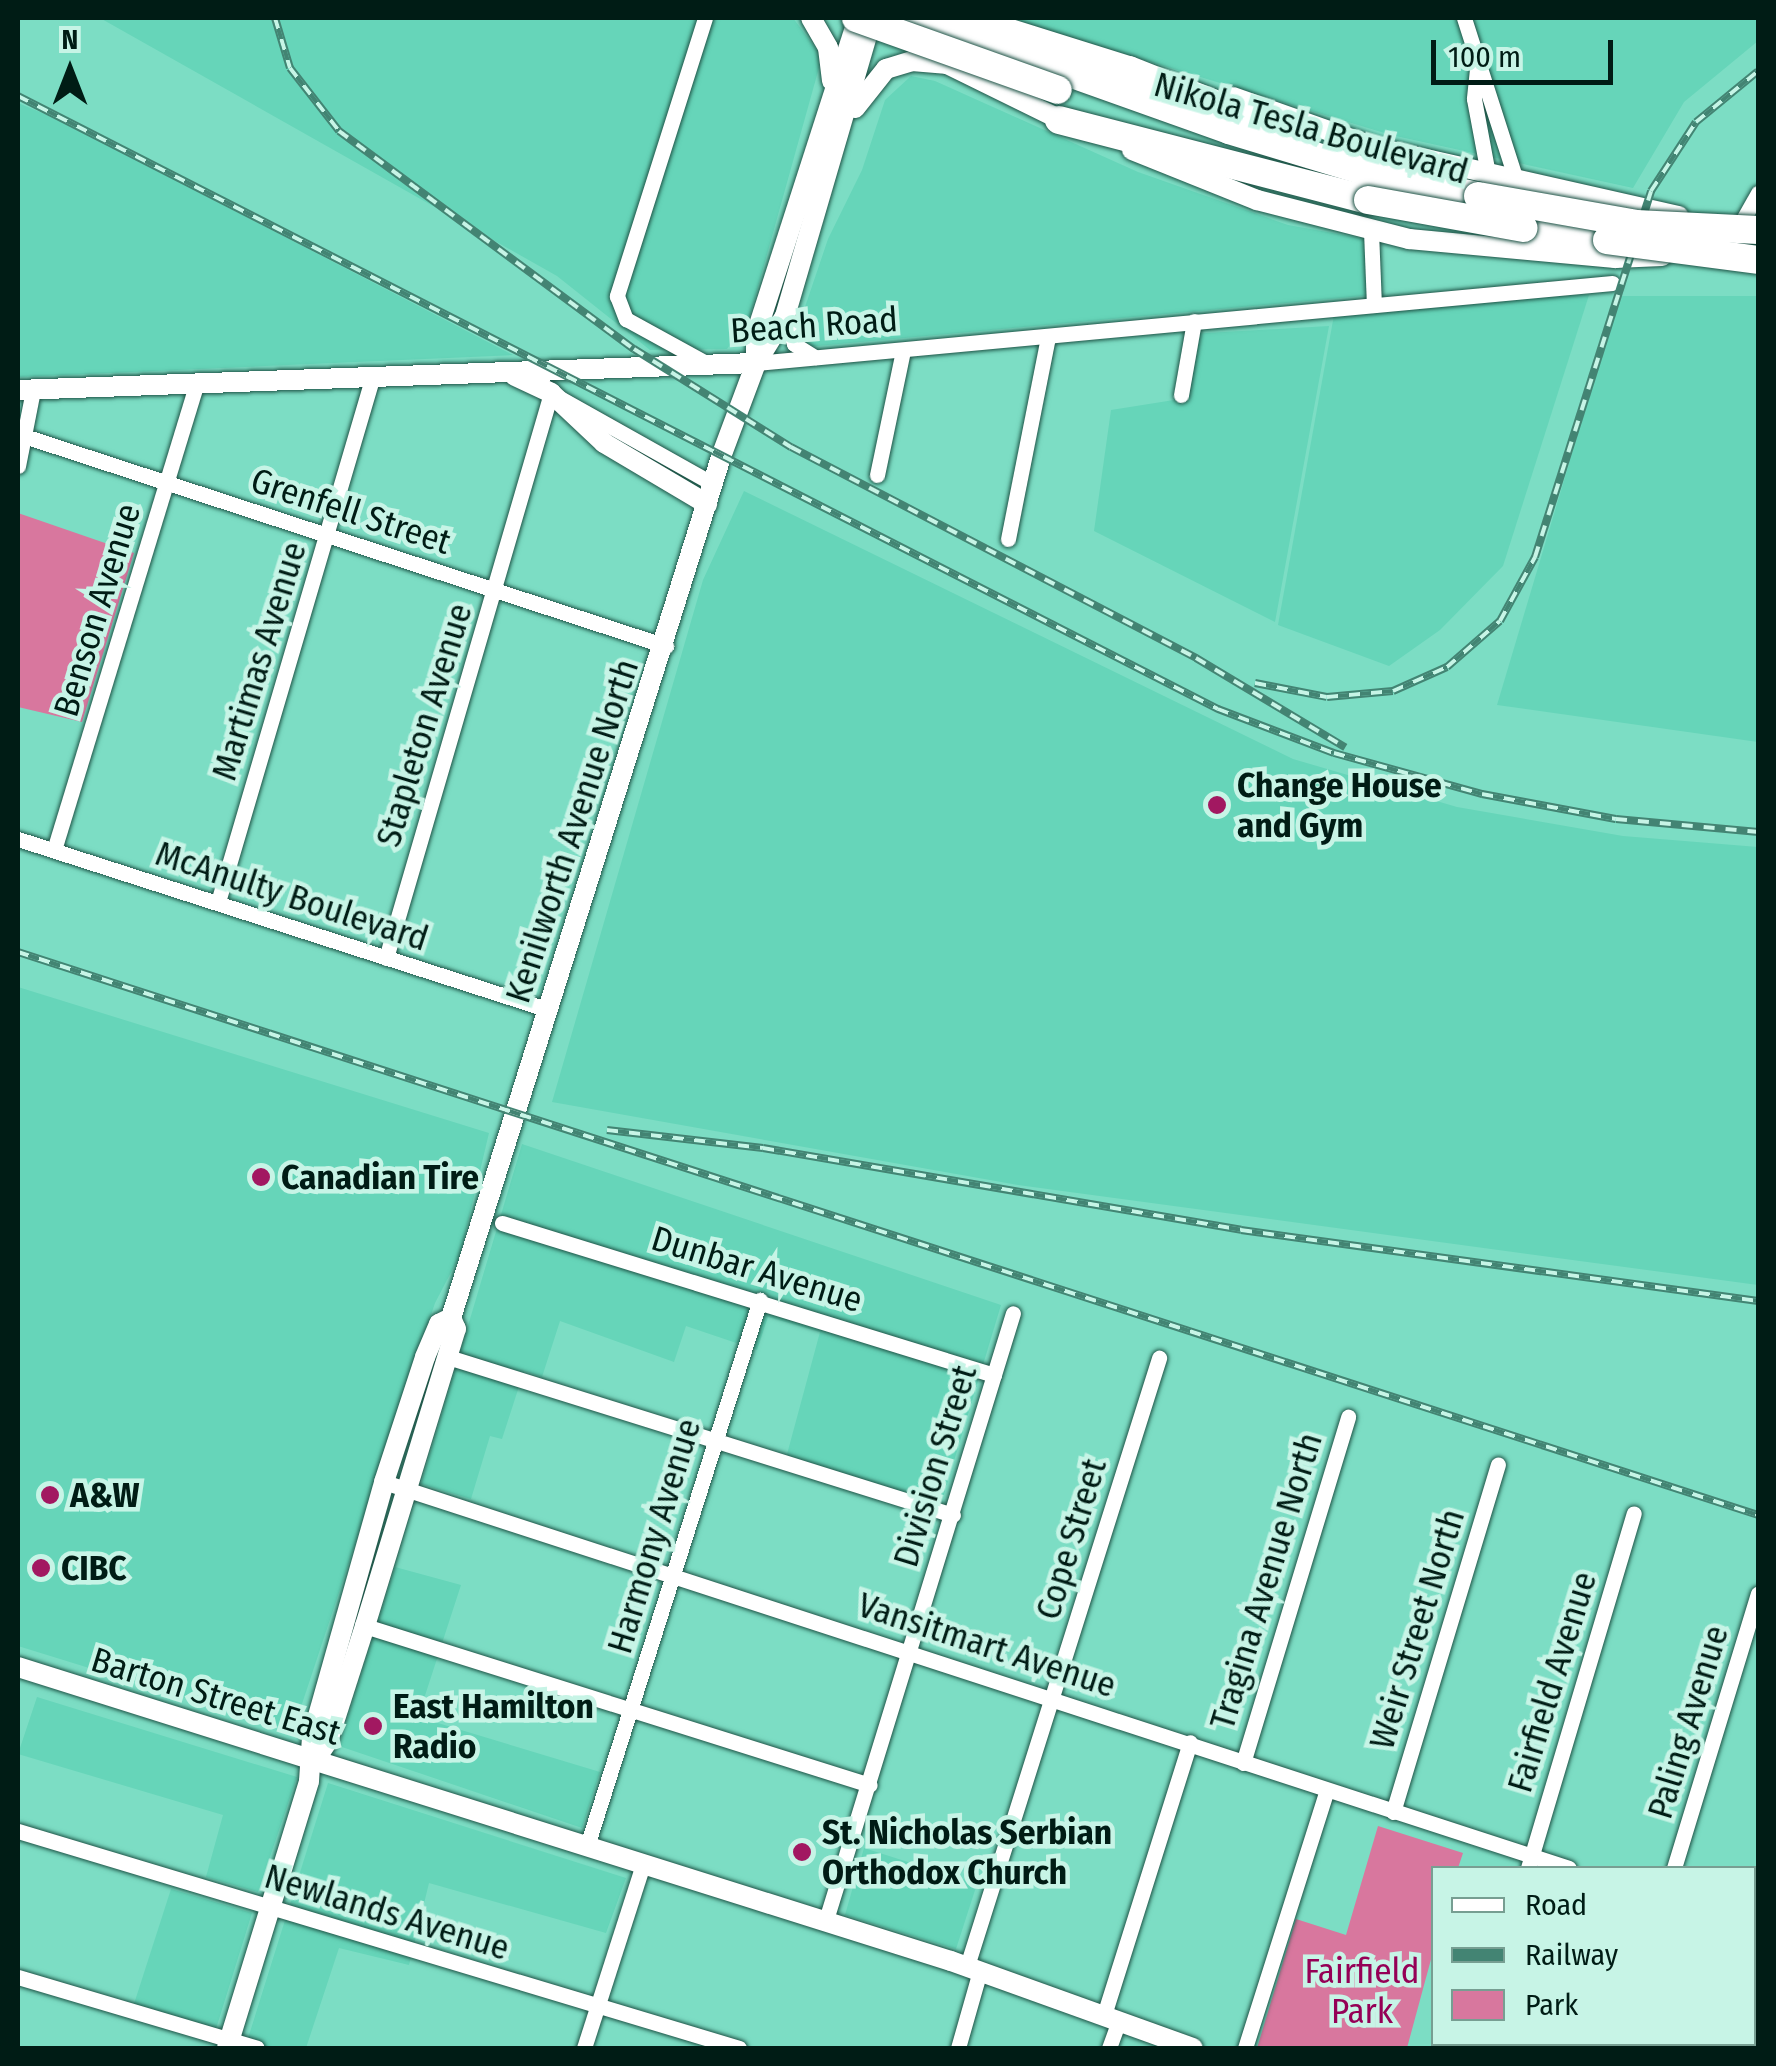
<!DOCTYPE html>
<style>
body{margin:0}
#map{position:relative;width:1776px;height:2066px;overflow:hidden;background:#7cddc4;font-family:"Fira Sans Condensed",sans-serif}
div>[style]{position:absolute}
.built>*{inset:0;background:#66d5b9}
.green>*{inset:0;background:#d8779e}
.roads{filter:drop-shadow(0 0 2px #1e5346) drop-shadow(0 0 2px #1e5346)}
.street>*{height:15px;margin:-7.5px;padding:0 7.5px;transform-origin:7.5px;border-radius:7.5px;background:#fff}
.secondary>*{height:20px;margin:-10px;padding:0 10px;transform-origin:10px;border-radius:10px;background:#fff}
.highway>*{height:28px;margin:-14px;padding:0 14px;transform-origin:14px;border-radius:14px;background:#fff}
.rail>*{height:8px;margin-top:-4px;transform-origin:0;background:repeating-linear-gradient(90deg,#c7f4e6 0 11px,#438473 0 22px);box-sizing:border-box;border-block:2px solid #438473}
.bridges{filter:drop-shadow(0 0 2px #1e5346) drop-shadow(0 0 2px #1e5346)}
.highway-bridge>*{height:28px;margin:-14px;padding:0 14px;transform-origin:14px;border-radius:14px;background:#fff}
.dots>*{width:28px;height:28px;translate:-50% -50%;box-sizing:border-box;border:5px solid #c7f4e6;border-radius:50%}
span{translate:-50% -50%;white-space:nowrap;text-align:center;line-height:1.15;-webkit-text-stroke:9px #c7f4e6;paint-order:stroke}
.street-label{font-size:35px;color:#001c15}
.poi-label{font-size:35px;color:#001c15;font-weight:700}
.left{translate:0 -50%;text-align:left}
.park-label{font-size:35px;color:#950056}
.frame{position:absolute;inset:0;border:20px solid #001c15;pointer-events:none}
.legend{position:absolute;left:1431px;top:1866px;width:325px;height:180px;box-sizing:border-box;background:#c7f4e6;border:2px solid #779e92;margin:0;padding:12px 18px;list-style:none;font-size:30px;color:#001c15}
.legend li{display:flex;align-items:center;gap:20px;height:50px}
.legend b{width:50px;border:2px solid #779e92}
.north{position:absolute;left:20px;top:20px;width:100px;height:100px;-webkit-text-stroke:8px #c7f4e6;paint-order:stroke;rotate:0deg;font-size:28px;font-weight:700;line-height:40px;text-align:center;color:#001c15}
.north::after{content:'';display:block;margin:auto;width:35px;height:45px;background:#001c15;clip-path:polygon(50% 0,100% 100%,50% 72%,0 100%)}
.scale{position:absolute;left:1431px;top:40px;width:182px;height:45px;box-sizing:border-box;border:5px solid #001c15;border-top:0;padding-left:12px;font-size:30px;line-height:35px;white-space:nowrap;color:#001c15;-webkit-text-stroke:8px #c7f4e6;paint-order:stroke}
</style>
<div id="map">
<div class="built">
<div style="clip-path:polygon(100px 18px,793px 18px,822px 57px,749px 319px,727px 349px,650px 350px,557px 276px)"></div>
<div style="clip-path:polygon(1006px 18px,1758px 18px,1758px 41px,1684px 102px,1633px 188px,1391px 135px)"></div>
<div style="clip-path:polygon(911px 76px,935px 81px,1138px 172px,1288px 225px,1377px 241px,1373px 295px,806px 347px,803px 313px,828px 239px,862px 170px,885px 100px)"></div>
<div style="clip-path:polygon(18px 103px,57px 119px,513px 355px,18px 377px)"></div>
<div style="clip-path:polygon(1589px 295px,1503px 566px,1440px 630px,1389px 666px,1278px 625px,1336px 304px)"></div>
<div style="clip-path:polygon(1619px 296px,1758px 296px,1758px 742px,1497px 705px)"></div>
<div style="clip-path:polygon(1329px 326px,1275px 622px,1094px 531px,1111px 410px,1174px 400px,1190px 334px)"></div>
<div style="clip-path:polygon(744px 491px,1293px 759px,1457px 807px,1623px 836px,1758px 847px,1758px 1285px,1018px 1185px,552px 1102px,703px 580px)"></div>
<div style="clip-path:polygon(18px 987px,489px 1133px,460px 1255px,435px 1303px,293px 1731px,18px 1646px)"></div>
<div style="clip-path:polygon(522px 1144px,1001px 1305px,941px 1504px,786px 1458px,820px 1332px,768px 1317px,757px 1350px,686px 1326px,674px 1362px,560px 1321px,542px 1377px,524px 1371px,502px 1439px,490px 1436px,471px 1499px,421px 1484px)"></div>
<div style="clip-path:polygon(395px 1567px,461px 1585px,418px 1717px,600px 1772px,582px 1828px,339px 1746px)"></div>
<div style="clip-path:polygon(37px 1697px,297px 1777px,258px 1892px,206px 1877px,223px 1815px,18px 1754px)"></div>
<div style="clip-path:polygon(328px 1783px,626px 1878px,606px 1933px,429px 1883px,409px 1965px,339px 1948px,306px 2048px,245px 2048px)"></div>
<div style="clip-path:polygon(864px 1848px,977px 1884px,956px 1949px,845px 1915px)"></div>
<div style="clip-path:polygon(171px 1889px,252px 1913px,215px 2032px,133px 2007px)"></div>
</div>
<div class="green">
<div style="clip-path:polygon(18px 513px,134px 553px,82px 722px,18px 707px)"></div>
<div style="clip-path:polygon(1378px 1826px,1463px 1853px,1458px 1868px,1434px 1868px,1433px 1952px,1407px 2048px,1257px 2048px,1296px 1919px,1346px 1935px)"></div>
</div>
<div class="roads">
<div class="street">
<div style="left:705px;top:18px;width:292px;rotate:107.6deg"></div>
<div style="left:617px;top:296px;width:25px;rotate:69deg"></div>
<div style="left:626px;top:319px;width:94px;rotate:28.8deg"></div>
<div style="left:1464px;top:18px;width:180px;rotate:72.2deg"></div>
<div style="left:1477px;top:69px;width:30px;rotate:96deg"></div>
<div style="left:1474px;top:99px;width:81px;rotate:79.4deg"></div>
<div style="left:1371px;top:231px;width:74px;rotate:87.7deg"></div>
<div style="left:1736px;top:232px;width:45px;rotate:-60.6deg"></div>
<div style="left:785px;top:316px;width:29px;rotate:72deg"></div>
<div style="left:794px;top:344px;width:25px;rotate:32deg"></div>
<div style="left:756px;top:363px;width:860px;rotate:-5.34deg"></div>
<div style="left:1181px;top:395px;width:75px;rotate:-80deg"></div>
<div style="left:18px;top:434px;width:682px;rotate:18.12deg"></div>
<div style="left:18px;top:466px;width:77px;rotate:-78.8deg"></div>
<div style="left:877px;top:475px;width:127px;rotate:-78.2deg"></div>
<div style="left:1008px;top:539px;width:206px;rotate:-78.8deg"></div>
<div style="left:18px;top:839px;width:558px;rotate:17.85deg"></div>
<div style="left:54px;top:850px;width:485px;rotate:-73deg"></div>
<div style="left:218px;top:902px;width:545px;rotate:-73.59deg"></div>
<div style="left:386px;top:958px;width:589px;rotate:-73.72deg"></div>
<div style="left:551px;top:393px;width:186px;rotate:29.3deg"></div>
<div style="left:502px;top:1223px;width:515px;rotate:17.17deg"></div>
<div style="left:448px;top:1357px;width:529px;rotate:17.37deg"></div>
<div style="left:384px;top:1482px;width:1246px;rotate:18.04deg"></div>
<div style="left:365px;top:1626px;width:529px;rotate:17.48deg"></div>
<div style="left:1243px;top:1763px;width:362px;rotate:-73.1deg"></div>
<div style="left:1393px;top:1812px;width:363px;rotate:-73.2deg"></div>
<div style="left:18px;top:1831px;width:753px;rotate:16.75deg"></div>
<div style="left:587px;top:1846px;width:573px;rotate:-72.42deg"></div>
<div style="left:1528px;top:1868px;width:370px;rotate:-73.4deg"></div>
<div style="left:1674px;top:1868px;width:287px;rotate:-73deg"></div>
<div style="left:825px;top:1923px;width:638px;rotate:-72.87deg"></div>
<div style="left:1754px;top:1925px;width:4px;rotate:14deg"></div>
<div style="left:967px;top:1966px;width:638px;rotate:-72.47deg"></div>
<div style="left:18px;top:1977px;width:249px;rotate:16.5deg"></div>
<div style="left:1104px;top:2015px;width:286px;rotate:-72.5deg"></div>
<div style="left:584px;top:2048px;width:193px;rotate:-72.2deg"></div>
<div style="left:958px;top:2048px;width:80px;rotate:-74.1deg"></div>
<div style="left:1109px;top:2048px;width:30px;rotate:-70deg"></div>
<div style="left:1245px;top:2048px;width:268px;rotate:-72.4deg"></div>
<div style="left:1474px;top:2048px;width:4px;rotate:-76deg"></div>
<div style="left:1619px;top:2048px;width:4px;rotate:-76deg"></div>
</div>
<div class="secondary">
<div style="left:811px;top:18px;width:34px;rotate:60deg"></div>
<div style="left:828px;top:48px;width:33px;rotate:83deg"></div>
<div style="left:933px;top:57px;width:156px;rotate:26.2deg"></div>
<div style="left:1233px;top:97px;width:153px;rotate:19.5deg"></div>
<div style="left:1377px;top:148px;width:309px;rotate:12.7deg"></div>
<div style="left:855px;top:108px;width:50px;rotate:-51.5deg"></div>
<div style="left:886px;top:69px;width:27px;rotate:-17deg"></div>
<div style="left:912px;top:61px;width:33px;rotate:5deg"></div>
<div style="left:1132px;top:150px;width:135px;rotate:21.8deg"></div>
<div style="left:1257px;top:200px;width:157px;rotate:14.4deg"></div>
<div style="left:1409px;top:239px;width:207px;rotate:5.3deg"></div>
<div style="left:1615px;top:258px;width:47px;rotate:-2.4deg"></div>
<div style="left:756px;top:363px;width:29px;rotate:-90deg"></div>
<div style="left:756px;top:334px;width:332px;rotate:-72.1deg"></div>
<div style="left:515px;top:376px;width:40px;rotate:25deg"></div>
<div style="left:551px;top:393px;width:73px;rotate:43.3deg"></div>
<div style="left:604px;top:443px;width:120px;rotate:30.6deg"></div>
<div style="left:18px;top:390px;width:738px;rotate:-2.1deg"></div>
<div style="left:18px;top:1667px;width:978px;rotate:17.49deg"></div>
<div style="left:951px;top:1961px;width:257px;rotate:19.8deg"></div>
<div style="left:315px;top:1760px;width:23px;rotate:-56deg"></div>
<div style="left:328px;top:1741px;width:121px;rotate:-72.2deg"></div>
<div style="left:365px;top:1626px;width:311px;rotate:-73deg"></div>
<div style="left:456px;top:1329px;width:12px;rotate:-114deg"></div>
<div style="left:451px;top:1318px;width:906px;rotate:-72.59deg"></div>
<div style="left:722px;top:454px;width:97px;rotate:-69.5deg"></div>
<div style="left:756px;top:363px;width:55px;rotate:-58.3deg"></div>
<div style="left:785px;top:316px;width:310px;rotate:-73.7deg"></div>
<div style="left:227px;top:2048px;width:279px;rotate:-72.9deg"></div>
<div style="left:309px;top:1781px;width:44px;rotate:-86.1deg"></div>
<div style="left:312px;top:1737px;width:265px;rotate:-74.2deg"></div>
<div style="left:384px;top:1482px;width:132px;rotate:-71.8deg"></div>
<div style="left:425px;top:1357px;width:36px;rotate:-67deg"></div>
<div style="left:439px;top:1324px;width:13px;rotate:-27deg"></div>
</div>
<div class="highway">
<div style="left:915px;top:18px;width:333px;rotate:19.6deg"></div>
<div style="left:1229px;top:130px;width:152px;rotate:16.9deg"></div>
<div style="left:1374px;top:174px;width:106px;rotate:11.9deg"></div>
<div style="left:969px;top:20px;width:168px;rotate:17.4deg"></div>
<div style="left:1129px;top:70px;width:149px;rotate:21.6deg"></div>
<div style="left:1059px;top:120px;width:319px;rotate:14.5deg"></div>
<div style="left:1524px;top:228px;width:84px;rotate:8.2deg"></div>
</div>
</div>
<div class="rail">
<div style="left:275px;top:18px;width:52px;rotate:73.3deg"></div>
<div style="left:290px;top:68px;width:80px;rotate:52.1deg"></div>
<div style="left:339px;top:131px;width:367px;rotate:36.5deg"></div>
<div style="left:634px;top:349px;width:185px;rotate:32deg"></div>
<div style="left:791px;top:447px;width:457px;rotate:27.5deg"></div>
<div style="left:1196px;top:658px;width:174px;rotate:30.9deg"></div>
<div style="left:18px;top:96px;width:1348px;rotate:27.06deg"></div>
<div style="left:1218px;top:709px;width:124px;rotate:20.8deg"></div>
<div style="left:1334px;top:753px;width:154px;rotate:15.5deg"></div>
<div style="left:1482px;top:794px;width:136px;rotate:10.6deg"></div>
<div style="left:1616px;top:819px;width:143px;rotate:5.2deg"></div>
<div style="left:1255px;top:683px;width:73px;rotate:11deg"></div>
<div style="left:1327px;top:697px;width:66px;rotate:-5.2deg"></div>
<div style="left:1393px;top:691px;width:59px;rotate:-24deg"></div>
<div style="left:1447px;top:667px;width:70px;rotate:-41deg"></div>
<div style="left:1500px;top:621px;width:73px;rotate:-61.3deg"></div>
<div style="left:1535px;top:557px;width:384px;rotate:-72.4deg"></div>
<div style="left:1651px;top:191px;width:82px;rotate:-56.9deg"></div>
<div style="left:1696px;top:122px;width:80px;rotate:-39.4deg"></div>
<div style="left:18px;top:952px;width:1829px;rotate:17.93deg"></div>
<div style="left:607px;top:1130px;width:157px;rotate:6.6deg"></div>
<div style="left:763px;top:1148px;width:485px;rotate:9.7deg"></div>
<div style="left:1241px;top:1230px;width:522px;rotate:7.82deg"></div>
</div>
<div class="bridges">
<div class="highway-bridge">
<div style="left:856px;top:18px;width:214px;rotate:19.6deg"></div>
<div style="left:1478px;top:196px;width:160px;rotate:10deg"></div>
<div style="left:1636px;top:224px;width:122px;rotate:2.8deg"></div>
<div style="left:1368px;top:200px;width:158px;rotate:10.2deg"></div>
<div style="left:1607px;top:240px;width:152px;rotate:7.5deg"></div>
</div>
</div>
<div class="dots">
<div style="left:1217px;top:805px;background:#a21861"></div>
<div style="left:261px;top:1177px;background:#a21861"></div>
<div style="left:50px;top:1495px;background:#a21861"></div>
<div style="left:41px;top:1568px;background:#a21861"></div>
<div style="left:373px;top:1726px;background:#a21861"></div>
<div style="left:802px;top:1852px;background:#a21861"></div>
</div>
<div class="street-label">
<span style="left:1311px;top:128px;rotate:16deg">Nikola Tesla Boulevard</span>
<span style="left:814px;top:325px;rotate:-4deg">Beach Road</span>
<span style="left:351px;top:511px;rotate:18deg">Grenfell Street</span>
<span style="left:97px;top:610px;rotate:-73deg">Benson Avenue</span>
<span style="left:259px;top:661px;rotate:-73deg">Martimas Avenue</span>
<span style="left:424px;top:725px;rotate:-73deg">Stapleton Avenue</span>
<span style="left:572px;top:831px;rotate:-72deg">Kenilworth Avenue North</span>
<span style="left:292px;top:896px;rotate:18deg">McAnulty Boulevard</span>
<span style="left:757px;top:1269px;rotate:17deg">Dunbar Avenue</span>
<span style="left:935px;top:1466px;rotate:-73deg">Division Street</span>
<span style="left:654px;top:1536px;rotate:-73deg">Harmony Avenue</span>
<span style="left:1071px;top:1539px;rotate:-73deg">Cope Street</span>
<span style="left:1266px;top:1581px;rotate:-73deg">Tragina Avenue North</span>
<span style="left:1417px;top:1629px;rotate:-73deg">Weir Street North</span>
<span style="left:987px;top:1645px;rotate:18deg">Vansitmart Avenue</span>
<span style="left:1552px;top:1682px;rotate:-73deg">Fairfield Avenue</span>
<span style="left:216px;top:1696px;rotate:17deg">Barton Street East</span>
<span style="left:1688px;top:1722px;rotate:-73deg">Paling Avenue</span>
<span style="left:387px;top:1912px;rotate:17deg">Newlands Avenue</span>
</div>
<div class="poi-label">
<span class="left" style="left:1237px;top:805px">Change House<br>and Gym</span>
<span class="left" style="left:281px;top:1177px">Canadian Tire</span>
<span class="left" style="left:70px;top:1495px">A&amp;W</span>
<span class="left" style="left:61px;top:1568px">CIBC</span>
<span class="left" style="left:393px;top:1726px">East Hamilton<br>Radio</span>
<span class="left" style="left:822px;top:1852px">St. Nicholas Serbian<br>Orthodox Church</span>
</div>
<div class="park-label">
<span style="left:1362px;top:1991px">Fairfield<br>Park</span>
</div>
<div class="frame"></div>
<ul class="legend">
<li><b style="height:12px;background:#fff"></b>Road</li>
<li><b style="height:12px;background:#438473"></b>Railway</li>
<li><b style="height:28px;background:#d8779e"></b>Park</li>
</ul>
<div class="north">N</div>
<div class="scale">100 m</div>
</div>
